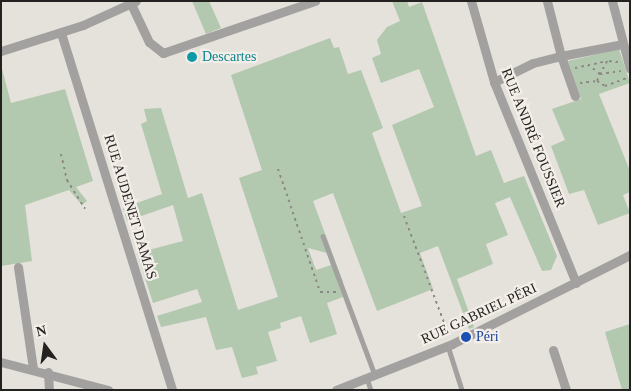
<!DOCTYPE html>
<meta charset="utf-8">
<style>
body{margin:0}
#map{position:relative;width:631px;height:391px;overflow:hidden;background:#e5e1db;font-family:Georgia,serif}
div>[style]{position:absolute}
.green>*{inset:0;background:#b2c9af}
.path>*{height:2px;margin-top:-1px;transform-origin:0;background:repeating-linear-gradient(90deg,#8c8985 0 2.5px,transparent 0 6.5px)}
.service>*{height:4.5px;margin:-2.25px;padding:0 2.25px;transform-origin:2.25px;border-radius:2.25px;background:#a3a19f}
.minor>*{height:9px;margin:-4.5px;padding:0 4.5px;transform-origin:4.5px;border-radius:4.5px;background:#a3a19f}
.dots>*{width:14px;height:14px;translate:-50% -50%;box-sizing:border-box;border:2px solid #f3eee8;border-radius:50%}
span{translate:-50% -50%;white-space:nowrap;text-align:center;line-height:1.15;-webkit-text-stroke:4.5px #f3eee8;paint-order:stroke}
.culture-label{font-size:14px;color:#0d838f}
.left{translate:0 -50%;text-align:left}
.street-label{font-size:14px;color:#242220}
.transit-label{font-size:14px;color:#164399}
.frame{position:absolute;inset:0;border:2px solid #242220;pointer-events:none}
.north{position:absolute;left:20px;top:321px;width:50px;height:50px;-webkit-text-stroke:4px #f3eee8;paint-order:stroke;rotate:346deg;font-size:14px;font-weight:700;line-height:20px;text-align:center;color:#242220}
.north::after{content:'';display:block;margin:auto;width:18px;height:22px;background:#242220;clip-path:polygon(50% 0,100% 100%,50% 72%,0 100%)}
</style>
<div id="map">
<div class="green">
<div style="clip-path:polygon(192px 1px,209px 1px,221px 28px,206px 34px)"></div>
<div style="clip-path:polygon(evenodd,392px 1px,407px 1px,409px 7px,422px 2px,476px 156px,491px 150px,504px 183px,524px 176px,557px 256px,551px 270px,542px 271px,510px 197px,495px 203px,508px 235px,486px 244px,493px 264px,457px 279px,474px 327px,469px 329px,438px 246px,420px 253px,433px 289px,377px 311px,333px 193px,313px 201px,343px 282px,339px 285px,343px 297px,327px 303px,337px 334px,310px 343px,301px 316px,280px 323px,281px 328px,268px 332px,277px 361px,256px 367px,258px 374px,242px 378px,232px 347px,216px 350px,206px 317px,161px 327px,157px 316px,202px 302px,197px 289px,153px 303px,137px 253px,183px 241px,173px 205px,127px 221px,123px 208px,162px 194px,141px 124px,147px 121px,144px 109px,161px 108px,188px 198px,202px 193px,238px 310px,278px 297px,239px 178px,262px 170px,231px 75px,330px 38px,334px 48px,339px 47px,348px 74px,361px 70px,383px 128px,372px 133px,401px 213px,422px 206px,392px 125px,434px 107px,419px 69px,381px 83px,372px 58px,381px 54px,377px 40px,387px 27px,400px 21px,392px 1px,308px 248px,327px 253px,331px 265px,316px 270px,308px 248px)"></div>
<div style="clip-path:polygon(619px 49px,630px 83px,599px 94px,630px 171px,630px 192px,623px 195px,630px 213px,598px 225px,584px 190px,569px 194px,551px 146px,565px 140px,552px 109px,581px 99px,568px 61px)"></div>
<div style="clip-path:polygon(1px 65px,11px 103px,65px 89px,93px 181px,76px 187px,87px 201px,82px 205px,69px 190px,25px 205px,32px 261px,1px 266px)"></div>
<div style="clip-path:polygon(630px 324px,630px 390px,622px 390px,605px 332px)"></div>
</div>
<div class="path">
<div style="left:618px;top:62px;width:11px;rotate:-175deg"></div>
<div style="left:607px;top:61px;width:15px;rotate:118deg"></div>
<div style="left:600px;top:74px;width:21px;rotate:-8deg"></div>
<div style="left:575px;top:68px;width:33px;rotate:-12deg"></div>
<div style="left:597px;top:81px;width:9px;rotate:32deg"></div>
<div style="left:605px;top:86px;width:23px;rotate:-20deg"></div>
<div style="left:580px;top:83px;width:17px;rotate:-7deg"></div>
<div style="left:597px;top:81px;width:8px;rotate:-67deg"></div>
<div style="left:600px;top:74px;width:16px;rotate:-142deg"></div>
<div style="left:61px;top:154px;width:27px;rotate:77deg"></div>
<div style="left:67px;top:180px;width:34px;rotate:58deg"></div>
<div style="left:278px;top:169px;width:130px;rotate:71.1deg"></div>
<div style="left:320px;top:292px;width:16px"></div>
<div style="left:404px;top:216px;width:128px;rotate:69.4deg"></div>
</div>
<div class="service">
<div style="left:323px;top:236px;width:148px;rotate:69.5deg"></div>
<div style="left:448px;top:346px;width:46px;rotate:72.3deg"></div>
<div style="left:367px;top:378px;width:13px;rotate:72deg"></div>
</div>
<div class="minor">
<div style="left:471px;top:1px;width:84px;rotate:74.1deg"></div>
<div style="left:494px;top:82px;width:217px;rotate:67.8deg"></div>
<div style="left:612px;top:1px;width:70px;rotate:75.2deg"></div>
<div style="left:131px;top:4px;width:42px;rotate:64.7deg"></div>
<div style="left:149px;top:42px;width:18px;rotate:38deg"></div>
<div style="left:163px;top:53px;width:161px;rotate:-18.9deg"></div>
<div style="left:61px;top:33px;width:374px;rotate:72.7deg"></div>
<div style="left:1px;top:51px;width:86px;rotate:-17.6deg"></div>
<div style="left:83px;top:25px;width:58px;rotate:-24.4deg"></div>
<div style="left:494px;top:82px;width:43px;rotate:-26deg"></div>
<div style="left:533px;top:63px;width:29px;rotate:-14deg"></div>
<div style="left:561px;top:56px;width:57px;rotate:-104.3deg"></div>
<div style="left:575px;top:96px;width:42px;rotate:-109.3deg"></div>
<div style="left:561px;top:56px;width:62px;rotate:-11.1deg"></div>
<div style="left:18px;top:267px;width:102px;rotate:81.6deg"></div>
<div style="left:553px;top:350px;width:42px;rotate:72deg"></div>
<div style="left:1px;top:362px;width:111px;rotate:14.7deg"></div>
<div style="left:48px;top:372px;width:18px;rotate:87deg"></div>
<div style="left:336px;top:390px;width:125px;rotate:-21.6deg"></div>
<div style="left:452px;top:344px;width:199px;rotate:-26.6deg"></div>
</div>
<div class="dots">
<div style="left:192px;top:57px;background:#0f9aa8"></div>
<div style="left:466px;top:337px;background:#1a4fb4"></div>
</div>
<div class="culture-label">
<span class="left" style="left:202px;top:57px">Descartes</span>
</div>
<div class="street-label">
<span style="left:533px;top:138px;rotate:68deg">RUE ANDRÉ FOUSSIER</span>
<span style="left:130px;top:207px;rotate:73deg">RUE AUDENET DAMAS</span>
<span style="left:479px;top:314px;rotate:-25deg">RUE GABRIEL PÉRI</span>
</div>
<div class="transit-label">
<span class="left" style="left:476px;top:337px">Péri</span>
</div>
<div class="frame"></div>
<div class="north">N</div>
</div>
